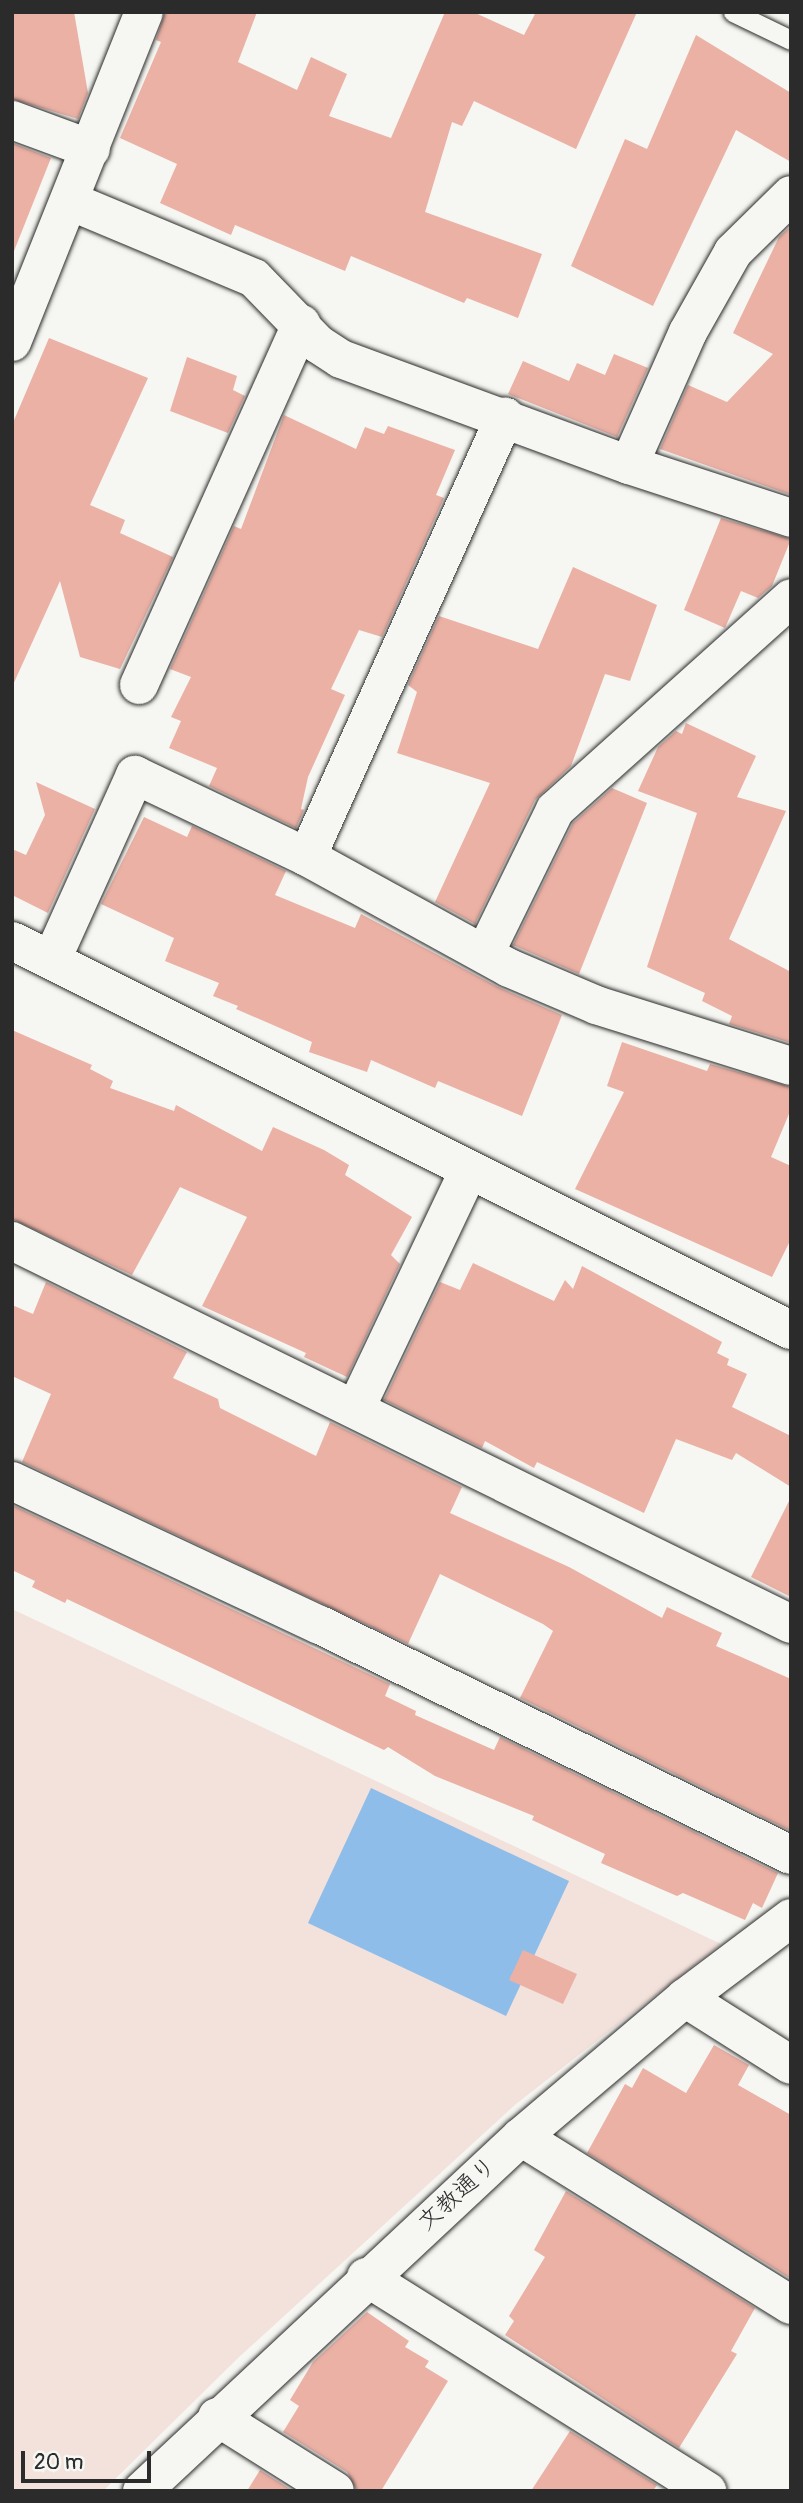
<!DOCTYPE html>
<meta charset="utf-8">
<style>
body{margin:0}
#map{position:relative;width:803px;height:2503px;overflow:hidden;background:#f6f6f2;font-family:Pangolin,"Klee One",sans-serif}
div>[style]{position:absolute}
.built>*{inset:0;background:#f3e1db}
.water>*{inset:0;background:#8fbde9}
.building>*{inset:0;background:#ebb1a5}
.roads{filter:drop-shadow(0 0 2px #2b2b2b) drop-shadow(0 0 2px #2b2b2b)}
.lane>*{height:19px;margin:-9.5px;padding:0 9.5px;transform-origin:9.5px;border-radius:9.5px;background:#f6f6f2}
.street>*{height:38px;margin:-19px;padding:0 19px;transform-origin:19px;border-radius:19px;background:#f6f6f2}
.secondary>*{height:38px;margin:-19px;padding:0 19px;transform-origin:19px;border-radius:19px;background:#f6f6f2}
span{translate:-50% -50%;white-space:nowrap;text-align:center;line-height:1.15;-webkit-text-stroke:7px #f6f6f2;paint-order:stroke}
.street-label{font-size:24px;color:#2b2b2b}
.frame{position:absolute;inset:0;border:14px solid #2b2b2b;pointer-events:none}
.scale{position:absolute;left:21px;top:2451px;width:130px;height:32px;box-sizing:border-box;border:4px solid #2b2b2b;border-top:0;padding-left:9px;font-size:21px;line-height:24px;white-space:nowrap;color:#2b2b2b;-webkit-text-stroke:5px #f6f6f2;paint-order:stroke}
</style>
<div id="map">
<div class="built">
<div style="clip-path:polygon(12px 1609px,721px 1944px,516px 2104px,238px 2358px,103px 2491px,12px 2491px)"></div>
</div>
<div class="water">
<div style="clip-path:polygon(371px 1788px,569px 1881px,506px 2016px,308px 1923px)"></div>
</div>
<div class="building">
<div style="clip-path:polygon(12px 12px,74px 12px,88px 93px,78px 119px,12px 99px)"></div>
<div style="clip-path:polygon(165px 12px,257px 12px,238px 62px,297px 90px,311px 57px,347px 74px,329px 116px,391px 138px,445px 12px,473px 12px,524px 35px,536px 12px,637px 12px,576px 149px,474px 101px,462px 126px,452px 122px,425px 212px,542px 254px,518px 318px,467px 298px,464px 303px,351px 256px,345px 271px,235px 225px,231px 235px,160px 203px,177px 164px,120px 138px,161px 42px,156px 40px)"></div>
<div style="clip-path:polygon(696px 35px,791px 93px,791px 162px,736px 130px,653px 306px,571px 266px,625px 139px,647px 149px)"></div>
<div style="clip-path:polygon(12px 143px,51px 158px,14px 251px,12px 251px)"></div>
<div style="clip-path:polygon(791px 226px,791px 495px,660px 449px,688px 385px,727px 402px,773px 354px,733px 333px,779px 237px)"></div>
<div style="clip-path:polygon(49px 338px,148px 378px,90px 505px,125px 520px,120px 533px,173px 557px,120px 669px,80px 657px,60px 581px,12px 687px,12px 425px)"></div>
<div style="clip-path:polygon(614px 354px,648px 368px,617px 437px,508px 394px,523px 361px,569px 381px,577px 363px,605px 375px)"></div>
<div style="clip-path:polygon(187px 357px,237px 376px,233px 390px,245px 396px,228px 433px,170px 411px)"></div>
<div style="clip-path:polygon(284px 415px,356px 449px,365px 427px,384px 434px,388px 426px,455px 450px,436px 495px,444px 498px,382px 637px,359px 630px,331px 689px,345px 695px,308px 777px,301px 809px,304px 810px,296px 828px,209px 786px,217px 768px,169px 748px,181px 721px,171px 717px,191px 677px,170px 669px,234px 526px,241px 529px)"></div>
<div style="clip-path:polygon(721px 518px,791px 539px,772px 586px,758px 598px,741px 591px,725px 628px,684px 610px)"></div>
<div style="clip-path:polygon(573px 567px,657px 605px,630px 681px,605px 674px,571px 766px,535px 800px,475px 924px,435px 902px,490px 783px,397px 753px,417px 692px,408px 685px,439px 616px,538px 649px)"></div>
<div style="clip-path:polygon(686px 723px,756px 756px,737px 797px,786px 811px,729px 939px,791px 972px,791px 1043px,729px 1024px,732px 1016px,702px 1001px,705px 993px,647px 967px,697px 813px,638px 791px,658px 747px,676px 731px,682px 734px)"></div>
<div style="clip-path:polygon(36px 782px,95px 809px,48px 913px,12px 895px,12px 849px,26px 855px,45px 815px)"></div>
<div style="clip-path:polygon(612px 788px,647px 803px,579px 974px,513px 945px,573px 823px)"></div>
<div style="clip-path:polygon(144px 817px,187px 837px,192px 826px,286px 871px,275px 895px,355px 928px,361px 914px,498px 987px,562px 1015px,522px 1116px,438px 1081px,435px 1088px,371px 1060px,367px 1072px,309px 1052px,312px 1042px,236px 1009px,238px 1006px,213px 996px,219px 983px,165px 961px,174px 938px,101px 904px)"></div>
<div style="clip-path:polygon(12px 1030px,92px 1065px,90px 1069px,113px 1081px,110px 1088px,174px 1111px,176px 1105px,262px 1151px,273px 1127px,324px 1150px,349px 1165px,345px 1175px,412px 1217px,391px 1255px,400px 1264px,347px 1377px,304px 1357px,306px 1353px,202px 1306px,247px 1217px,180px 1187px,132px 1275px,12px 1219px)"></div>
<div style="clip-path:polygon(622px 1042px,707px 1071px,710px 1064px,791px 1087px,791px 1109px,771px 1157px,791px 1166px,791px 1239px,772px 1277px,575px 1189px,624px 1092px,607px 1086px)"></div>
<div style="clip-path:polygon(473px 1263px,554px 1301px,565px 1280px,573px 1289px,582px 1266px,722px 1342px,717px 1353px,729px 1359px,727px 1365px,747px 1374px,732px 1407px,791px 1436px,791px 1487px,736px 1453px,732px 1460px,676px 1439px,644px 1513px,537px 1462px,534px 1468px,485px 1441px,482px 1448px,384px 1400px,440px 1282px,460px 1290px)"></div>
<div style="clip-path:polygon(46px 1282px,187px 1352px,173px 1378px,218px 1399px,220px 1408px,316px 1456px,330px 1422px,462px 1487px,450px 1513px,569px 1567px,662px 1618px,667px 1607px,722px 1633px,716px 1646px,791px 1679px,791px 1831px,520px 1698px,553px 1631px,543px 1624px,440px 1574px,408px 1644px,22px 1462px,51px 1394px,12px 1376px,12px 1305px,33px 1314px)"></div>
<div style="clip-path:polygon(791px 1497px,791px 1597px,751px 1577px)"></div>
<div style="clip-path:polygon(12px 1505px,390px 1684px,385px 1696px,416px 1711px,415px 1715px,494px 1750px,500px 1737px,778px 1873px,762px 1908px,753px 1903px,745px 1920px,683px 1893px,677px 1896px,601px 1863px,605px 1854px,532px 1820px,534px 1816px,435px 1776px,388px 1747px,384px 1750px,67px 1599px,65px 1603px,32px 1587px,35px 1581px,12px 1570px)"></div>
<div style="clip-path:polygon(523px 1950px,577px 1974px,563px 2004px,509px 1980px)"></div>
<div style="clip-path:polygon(714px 2045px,749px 2065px,738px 2085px,791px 2115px,791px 2279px,587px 2153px,625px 2084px,632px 2088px,643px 2068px,686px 2093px)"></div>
<div style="clip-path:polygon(566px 2191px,755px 2308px,731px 2351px,737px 2354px,679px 2448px,505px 2335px,514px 2321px,509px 2316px,545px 2257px,534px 2250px)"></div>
<div style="clip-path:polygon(367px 2312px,409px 2341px,405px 2347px,429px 2361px,425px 2367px,448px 2381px,381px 2491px,357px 2491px,347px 2472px,283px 2432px,299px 2406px,290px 2400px,313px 2362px)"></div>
<div style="clip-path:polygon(570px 2431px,657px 2485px,653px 2491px,531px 2491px)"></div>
<div style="clip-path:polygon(260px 2470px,293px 2491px,247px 2491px)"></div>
</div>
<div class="roads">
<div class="lane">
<div style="left:733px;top:12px;width:64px;rotate:25.8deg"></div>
</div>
<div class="street">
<div style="left:12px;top:120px;width:84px;rotate:20.2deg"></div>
<div style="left:70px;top:201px;width:199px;rotate:22.7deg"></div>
<div style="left:254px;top:278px;width:92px;rotate:45.9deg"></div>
<div style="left:318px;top:344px;width:27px;rotate:33deg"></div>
<div style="left:341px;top:359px;width:307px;rotate:20.2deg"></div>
<div style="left:629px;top:465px;width:170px;rotate:18.1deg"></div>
<div style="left:629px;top:465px;width:145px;rotate:-66.1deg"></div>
<div style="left:688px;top:332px;width:92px;rotate:-60.6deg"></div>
<div style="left:733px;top:252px;width:81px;rotate:-44.5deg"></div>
<div style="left:139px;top:685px;width:396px;rotate:-65.8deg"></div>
<div style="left:307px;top:857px;width:483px;rotate:-65.8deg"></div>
<div style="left:485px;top:953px;width:159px;rotate:-63.9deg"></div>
<div style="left:555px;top:810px;width:317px;rotate:-41.9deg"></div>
<div style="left:52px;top:959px;width:202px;rotate:-65.7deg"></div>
<div style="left:135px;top:775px;width:191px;rotate:25.5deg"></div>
<div style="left:307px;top:857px;width:230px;rotate:28.8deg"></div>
<div style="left:509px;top:968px;width:95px;rotate:23deg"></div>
<div style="left:596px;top:1005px;width:204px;rotate:17.4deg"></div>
<div style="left:12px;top:1241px;width:868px;rotate:26.18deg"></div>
<div style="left:356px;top:1408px;width:263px;rotate:-64.6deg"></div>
<div style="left:12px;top:1481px;width:340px;rotate:25.1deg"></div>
<div style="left:320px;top:1625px;width:524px;rotate:26.03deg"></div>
<div style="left:685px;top:1998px;width:125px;rotate:32.3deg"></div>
<div style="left:521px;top:2137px;width:318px;rotate:31.9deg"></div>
<div style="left:366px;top:2277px;width:403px;rotate:32.1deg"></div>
<div style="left:217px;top:2417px;width:139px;rotate:32.1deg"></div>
</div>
<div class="secondary">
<div style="left:12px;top:342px;width:355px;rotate:-68.2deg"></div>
<div style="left:12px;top:941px;width:871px;rotate:26.54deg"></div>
<div style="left:142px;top:2491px;width:519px;rotate:-43.05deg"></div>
<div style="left:521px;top:2137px;width:215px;rotate:-40.3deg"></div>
<div style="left:685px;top:1998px;width:133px;rotate:-37deg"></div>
</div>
</div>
<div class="street-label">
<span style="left:457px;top:2194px;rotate:-42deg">文教通り</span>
</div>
<div class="frame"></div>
<div class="scale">20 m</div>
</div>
